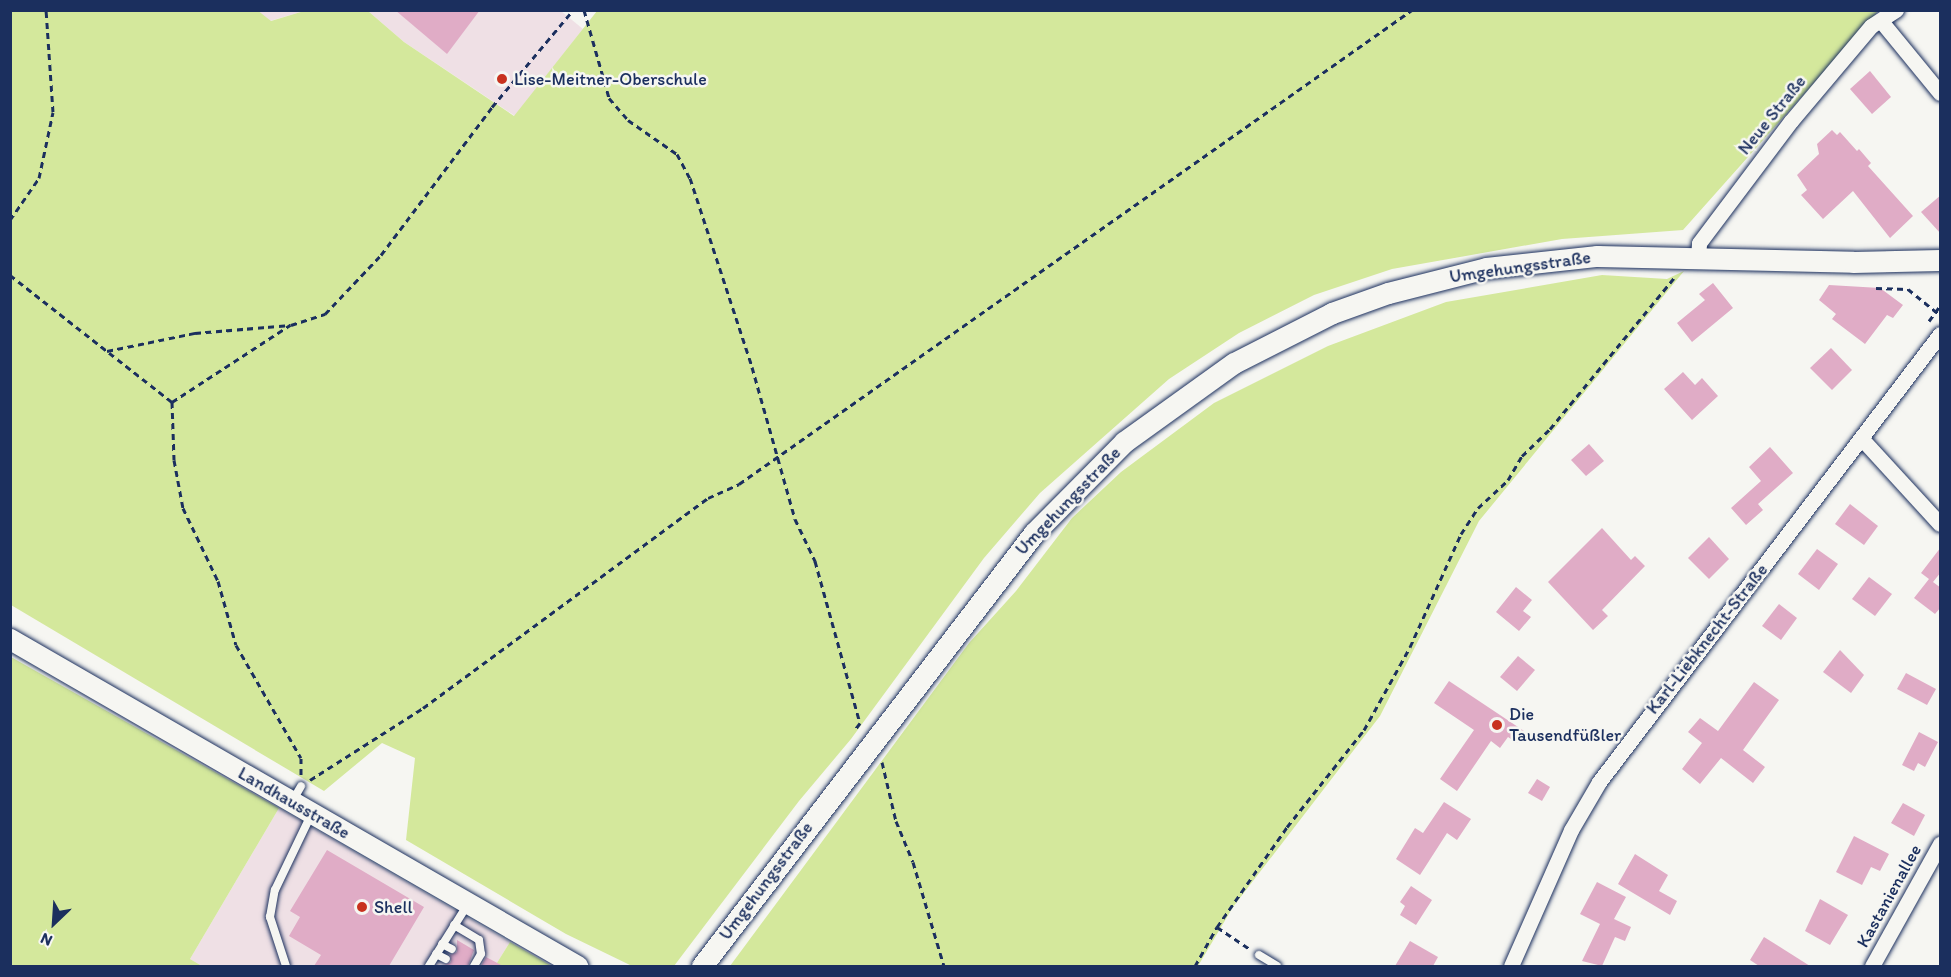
<!DOCTYPE html>
<meta charset="utf-8">
<style>
body{margin:0}
#map{position:relative;width:1951px;height:977px;overflow:hidden;background:#f6f6f2;font-family:Itim,sans-serif}
div>[style]{position:absolute}
.built>*{inset:0;background:#efe0e5}
.green>*{inset:0;background:#d4e89c}
.building>*{inset:0;background:#e0acc6}
.path>*{height:3px;margin-top:-1.5px;transform-origin:0;background:repeating-linear-gradient(90deg,#1b2f5e 0 6px,transparent 0 10.5px)}
.roads{filter:drop-shadow(0 0 2px #1b2f5e) drop-shadow(0 0 2px #1b2f5e)}
.lane>*{height:8px;margin:-4px;padding:0 4px;transform-origin:4px;border-radius:4px;background:#f6f6f2}
.street>*{height:15px;margin:-7.5px;padding:0 7.5px;transform-origin:7.5px;border-radius:7.5px;background:#f6f6f2}
.secondary>*{height:21px;margin:-10.5px;padding:0 10.5px;transform-origin:10.5px;border-radius:10.5px;background:#f6f6f2}
.dots>*{width:16px;height:16px;translate:-50% -50%;box-sizing:border-box;border:3px solid #f6f6f2;border-radius:50%}
span{translate:-50% -50%;white-space:nowrap;text-align:center;line-height:1.15;-webkit-text-stroke:5px #f6f6f2;paint-order:stroke}
.poi-label{font-size:18px;color:#1b2f5e}
.left{translate:0 -50%;text-align:left}
.street-label{font-size:18px;color:#1b2f5e}
.frame{position:absolute;inset:0;border:12px solid #1b2f5e;pointer-events:none}
.north{position:absolute;left:24px;top:893px;width:60px;height:60px;-webkit-text-stroke:4px #f6f6f2;paint-order:stroke;rotate:205deg;font-size:16px;font-weight:700;line-height:24px;text-align:center;color:#1b2f5e}
.north::after{content:'';display:block;margin:auto;width:21px;height:27px;background:#1b2f5e;clip-path:polygon(50% 0,100% 100%,50% 72%,0 100%)}
</style>
<div id="map">
<div class="built">
<div style="clip-path:polygon(257px 11px,304px 11px,270px 21px)"></div>
<div style="clip-path:polygon(368px 11px,561px 11px,583px 29px,515px 116px,404px 42px)"></div>
<div style="clip-path:polygon(279px 808px,510px 942px,495px 966px,202px 966px,190px 959px)"></div>
</div>
<div class="green">
<div style="clip-path:polygon(257px 10px,271px 21px,304px 11px,368px 11px,404px 42px,514px 116px,597px 11px,1878px 11px,1683px 230px,1562px 239px,1392px 269px,1314px 295px,1239px 333px,1169px 379px,1040px 493px,984px 558px,851px 739px,799px 801px,674px 966px,632px 966px,566px 934px,406px 840px,415px 758px,382px 743px,324px 791px,11px 605px,11px 11px)"></div>
<div style="clip-path:polygon(1684px 271px,1479px 521px,1380px 716px,1233px 907px,1198px 966px,730px 966px,969px 643px,1016px 591px,1072px 518px,1121px 472px,1214px 403px,1328px 346px,1446px 302px,1602px 275px,1667px 279px)"></div>
<div style="clip-path:polygon(11px 657px,279px 808px,190px 959px,202px 966px,11px 966px)"></div>
<div style="clip-path:polygon(510px 942px,552px 966px,495px 966px)"></div>
</div>
<div class="building">
<div style="clip-path:polygon(395px 10px,480px 10px,447px 54px)"></div>
<div style="clip-path:polygon(1870px 71px,1891px 97px,1872px 114px,1850px 89px)"></div>
<div style="clip-path:polygon(1832px 130px,1837px 135px,1840px 132px,1857px 151px,1859px 149px,1871px 163px,1868px 166px,1913px 216px,1890px 238px,1853px 191px,1823px 219px,1801px 195px,1807px 190px,1797px 175px,1819px 154px,1817px 144px)"></div>
<div style="clip-path:polygon(1941px 195px,1941px 234px,1921px 212px)"></div>
<div style="clip-path:polygon(1713px 283px,1733px 308px,1692px 342px,1677px 323px,1705px 300px,1699px 294px)"></div>
<div style="clip-path:polygon(1829px 285px,1880px 288px,1903px 305px,1893px 318px,1887px 315px,1865px 344px,1832px 319px,1836px 314px,1819px 300px)"></div>
<div style="clip-path:polygon(1831px 348px,1852px 370px,1832px 390px,1810px 368px)"></div>
<div style="clip-path:polygon(1683px 372px,1695px 385px,1702px 378px,1718px 396px,1692px 420px,1664px 389px)"></div>
<div style="clip-path:polygon(1589px 444px,1604px 461px,1586px 476px,1571px 460px)"></div>
<div style="clip-path:polygon(1770px 447px,1793px 473px,1758px 504px,1763px 510px,1746px 525px,1731px 508px,1761px 481px,1749px 467px)"></div>
<div style="clip-path:polygon(1850px 504px,1878px 526px,1864px 545px,1835px 524px)"></div>
<div style="clip-path:polygon(1602px 528px,1631px 560px,1635px 556px,1645px 566px,1602px 610px,1608px 616px,1593px 630px,1548px 582px)"></div>
<div style="clip-path:polygon(1709px 537px,1729px 559px,1709px 579px,1688px 558px)"></div>
<div style="clip-path:polygon(1941px 547px,1941px 572px,1933px 582px,1941px 588px,1941px 607px,1935px 614px,1914px 598px,1929px 579px,1921px 573px)"></div>
<div style="clip-path:polygon(1817px 549px,1838px 564px,1819px 590px,1798px 574px)"></div>
<div style="clip-path:polygon(1869px 577px,1892px 594px,1875px 616px,1852px 599px)"></div>
<div style="clip-path:polygon(1516px 587px,1532px 600px,1523px 611px,1531px 617px,1519px 631px,1496px 612px)"></div>
<div style="clip-path:polygon(1779px 604px,1797px 618px,1781px 640px,1762px 626px)"></div>
<div style="clip-path:polygon(1840px 650px,1864px 675px,1851px 693px,1823px 672px)"></div>
<div style="clip-path:polygon(1518px 656px,1535px 670px,1517px 691px,1500px 677px)"></div>
<div style="clip-path:polygon(1906px 673px,1936px 689px,1927px 705px,1897px 689px)"></div>
<div style="clip-path:polygon(1449px 681px,1524px 731px,1517px 743px,1508px 737px,1500px 748px,1491px 741px,1457px 791px,1440px 779px,1474px 730px,1434px 703px)"></div>
<div style="clip-path:polygon(1754px 682px,1779px 700px,1743px 750px,1765px 767px,1753px 783px,1721px 758px,1700px 784px,1682px 769px,1702px 743px,1688px 732px,1700px 718px,1718px 731px)"></div>
<div style="clip-path:polygon(1919px 732px,1938px 742px,1925px 767px,1918px 763px,1914px 771px,1902px 765px)"></div>
<div style="clip-path:polygon(1537px 779px,1550px 787px,1542px 801px,1528px 793px)"></div>
<div style="clip-path:polygon(1444px 802px,1471px 819px,1457px 840px,1447px 833px,1420px 875px,1396px 859px,1415px 828px,1423px 833px)"></div>
<div style="clip-path:polygon(1903px 803px,1925px 815px,1914px 836px,1891px 823px)"></div>
<div style="clip-path:polygon(1854px 836px,1889px 854px,1880px 871px,1871px 867px,1862px 885px,1836px 872px)"></div>
<div style="clip-path:polygon(327px 850px,424px 907px,389px 966px,314px 966px,321px 955px,289px 936px,300px 917px,290px 911px)"></div>
<div style="clip-path:polygon(1635px 854px,1668px 875px,1659px 891px,1677px 901px,1670px 915px,1618px 884px)"></div>
<div style="clip-path:polygon(1597px 882px,1626px 897px,1614px 919px,1631px 927px,1625px 941px,1615px 937px,1602px 966px,1582px 961px,1600px 924px,1580px 914px)"></div>
<div style="clip-path:polygon(1411px 886px,1432px 900px,1416px 925px,1400px 915px,1405px 906px,1400px 902px)"></div>
<div style="clip-path:polygon(1820px 899px,1848px 915px,1830px 945px,1805px 931px)"></div>
<div style="clip-path:polygon(1764px 937px,1810px 966px,1759px 966px,1750px 960px)"></div>
<div style="clip-path:polygon(457px 940px,474px 950px,468px 966px,442px 966px,451px 962px,450px 955px,457px 952px)"></div>
<div style="clip-path:polygon(1410px 941px,1438px 957px,1433px 966px,1395px 966px)"></div>
<div style="clip-path:polygon(486px 957px,503px 966px,481px 966px)"></div>
</div>
<div class="path">
<div style="left:584px;top:10px;width:91px;rotate:74.1deg"></div>
<div style="left:609px;top:98px;width:29px;rotate:49deg"></div>
<div style="left:628px;top:120px;width:60px;rotate:34.8deg"></div>
<div style="left:677px;top:154px;width:27px;rotate:62deg"></div>
<div style="left:690px;top:178px;width:199px;rotate:71.8deg"></div>
<div style="left:752px;top:367px;width:158px;rotate:74.2deg"></div>
<div style="left:795px;top:519px;width:47px;rotate:64.5deg"></div>
<div style="left:815px;top:561px;width:168px;rotate:74.5deg"></div>
<div style="left:860px;top:723px;width:10px;rotate:127deg"></div>
<div style="left:10px;top:220px;width:51px;rotate:-55.4deg"></div>
<div style="left:39px;top:178px;width:67px;rotate:-78deg"></div>
<div style="left:53px;top:112px;width:102px;rotate:-93.9deg"></div>
<div style="left:10px;top:275px;width:206px;rotate:38.1deg"></div>
<div style="left:172px;top:402px;width:141px;rotate:-33.1deg"></div>
<div style="left:1876px;top:288px;width:32px;rotate:2deg"></div>
<div style="left:1908px;top:289px;width:41px;rotate:39.1deg"></div>
<div style="left:1929px;top:321px;width:19px;rotate:-54deg"></div>
<div style="left:107px;top:351px;width:90px;rotate:-11.6deg"></div>
<div style="left:195px;top:333px;width:96px;rotate:-4.8deg"></div>
<div style="left:291px;top:325px;width:36px;rotate:-18deg"></div>
<div style="left:325px;top:314px;width:81px;rotate:-46.5deg"></div>
<div style="left:381px;top:255px;width:185px;rotate:-53.1deg"></div>
<div style="left:492px;top:107px;width:126px;rotate:-50.1deg"></div>
<div style="left:172px;top:402px;width:58px;rotate:88deg"></div>
<div style="left:174px;top:460px;width:49px;rotate:79.4deg"></div>
<div style="left:183px;top:508px;width:81px;rotate:64.4deg"></div>
<div style="left:218px;top:581px;width:66px;rotate:74.3deg"></div>
<div style="left:236px;top:645px;width:130px;rotate:60.1deg"></div>
<div style="left:301px;top:758px;width:18px;rotate:90deg"></div>
<div style="left:882px;top:762px;width:61px;rotate:76.7deg"></div>
<div style="left:896px;top:821px;width:44px;rotate:67.5deg"></div>
<div style="left:913px;top:862px;width:109px;rotate:73.4deg"></div>
<div style="left:310px;top:780px;width:134px;rotate:-32.5deg"></div>
<div style="left:423px;top:708px;width:354px;rotate:-36.4deg"></div>
<div style="left:708px;top:498px;width:34px;rotate:-24deg"></div>
<div style="left:739px;top:484px;width:823px;rotate:-35.16deg"></div>
<div style="left:1217px;top:927px;width:40px;rotate:34deg"></div>
<div style="left:1195px;top:966px;width:45px;rotate:-60.6deg"></div>
<div style="left:1217px;top:927px;width:122px;rotate:-55deg"></div>
<div style="left:1287px;top:827px;width:124px;rotate:-51.6deg"></div>
<div style="left:1364px;top:730px;width:95px;rotate:-61deg"></div>
<div style="left:1410px;top:647px;width:124px;rotate:-65.7deg"></div>
<div style="left:1461px;top:534px;width:31px;rotate:-57deg"></div>
<div style="left:1478px;top:508px;width:41px;rotate:-43deg"></div>
<div style="left:1508px;top:480px;width:28px;rotate:-60deg"></div>
<div style="left:1522px;top:456px;width:39px;rotate:-44deg"></div>
<div style="left:1550px;top:429px;width:195px;rotate:-50.6deg"></div>
</div>
<div class="roads">
<div class="lane">
<div style="left:293px;top:800px;width:16px;rotate:-60deg"></div>
<div style="left:454px;top:925px;width:29px;rotate:31deg"></div>
<div style="left:479px;top:940px;width:14px;rotate:82deg"></div>
<div style="left:481px;top:954px;width:14px;rotate:120deg"></div>
<div style="left:442px;top:944px;width:11px;rotate:27deg"></div>
<div style="left:436px;top:954px;width:11px;rotate:27deg"></div>
<div style="left:1259px;top:955px;width:21px;rotate:31deg"></div>
<div style="left:286px;top:966px;width:52px;rotate:-108.1deg"></div>
<div style="left:270px;top:917px;width:27px;rotate:-80deg"></div>
<div style="left:275px;top:890px;width:83px;rotate:-64.4deg"></div>
<div style="left:429px;top:966px;width:73px;rotate:-57.8deg"></div>
</div>
<div class="street">
<div style="left:1881px;top:21px;width:93px;rotate:50.7deg"></div>
<div style="left:1698px;top:258px;width:15px;rotate:-86deg"></div>
<div style="left:1699px;top:243px;width:153px;rotate:-53deg"></div>
<div style="left:1791px;top:121px;width:124px;rotate:-49.9deg"></div>
<div style="left:1871px;top:26px;width:30px;rotate:-33deg"></div>
<div style="left:1862px;top:439px;width:115px;rotate:47.5deg"></div>
<div style="left:1511px;top:966px;width:149px;rotate:-66.2deg"></div>
<div style="left:1571px;top:830px;width:56px;rotate:-59.7deg"></div>
<div style="left:1599px;top:782px;width:563px;rotate:-52.72deg"></div>
<div style="left:1872px;top:966px;width:140px;rotate:-60.9deg"></div>
</div>
<div class="secondary">
<div style="left:10px;top:639px;width:655px;rotate:29.97deg"></div>
<div style="left:702px;top:966px;width:546px;rotate:-52.52deg"></div>
<div style="left:1034px;top:533px;width:128px;rotate:-45.3deg"></div>
<div style="left:1124px;top:442px;width:135px;rotate:-35.7deg"></div>
<div style="left:1234px;top:363px;width:110px;rotate:-27deg"></div>
<div style="left:1332px;top:313px;width:59px;rotate:-19.7deg"></div>
<div style="left:1388px;top:293px;width:101px;rotate:-14.3deg"></div>
<div style="left:1486px;top:268px;width:112px;rotate:-6.2deg"></div>
<div style="left:1597px;top:256px;width:256px;rotate:1.3deg"></div>
<div style="left:1853px;top:262px;width:87px;rotate:-1.3deg"></div>
</div>
</div>
<div class="dots">
<div style="left:502px;top:79px;background:#c8321e"></div>
<div style="left:1497px;top:725px;background:#c8321e"></div>
<div style="left:362px;top:907px;background:#c8321e"></div>
</div>
<div class="poi-label">
<span class="left" style="left:514px;top:79px">Lise-Meitner-Oberschule</span>
<span class="left" style="left:1509px;top:725px">Die<br>Tausendfüßler</span>
<span class="left" style="left:374px;top:907px">Shell</span>
</div>
<div class="street-label">
<span style="left:1772px;top:115px;rotate:-51deg">Neue Straße</span>
<span style="left:1520px;top:267px;rotate:-8deg">Umgehungsstraße</span>
<span style="left:1068px;top:501px;rotate:-46deg">Umgehungsstraße</span>
<span style="left:1707px;top:639px;rotate:-52deg">Karl-Liebknecht-Straße</span>
<span style="left:294px;top:803px;rotate:30deg">Landhausstraße</span>
<span style="left:766px;top:881px;rotate:-53deg">Umgehungsstraße</span>
<span style="left:1889px;top:896px;rotate:-61deg">Kastanienallee</span>
</div>
<div class="frame"></div>
<div class="north">N</div>
</div>
